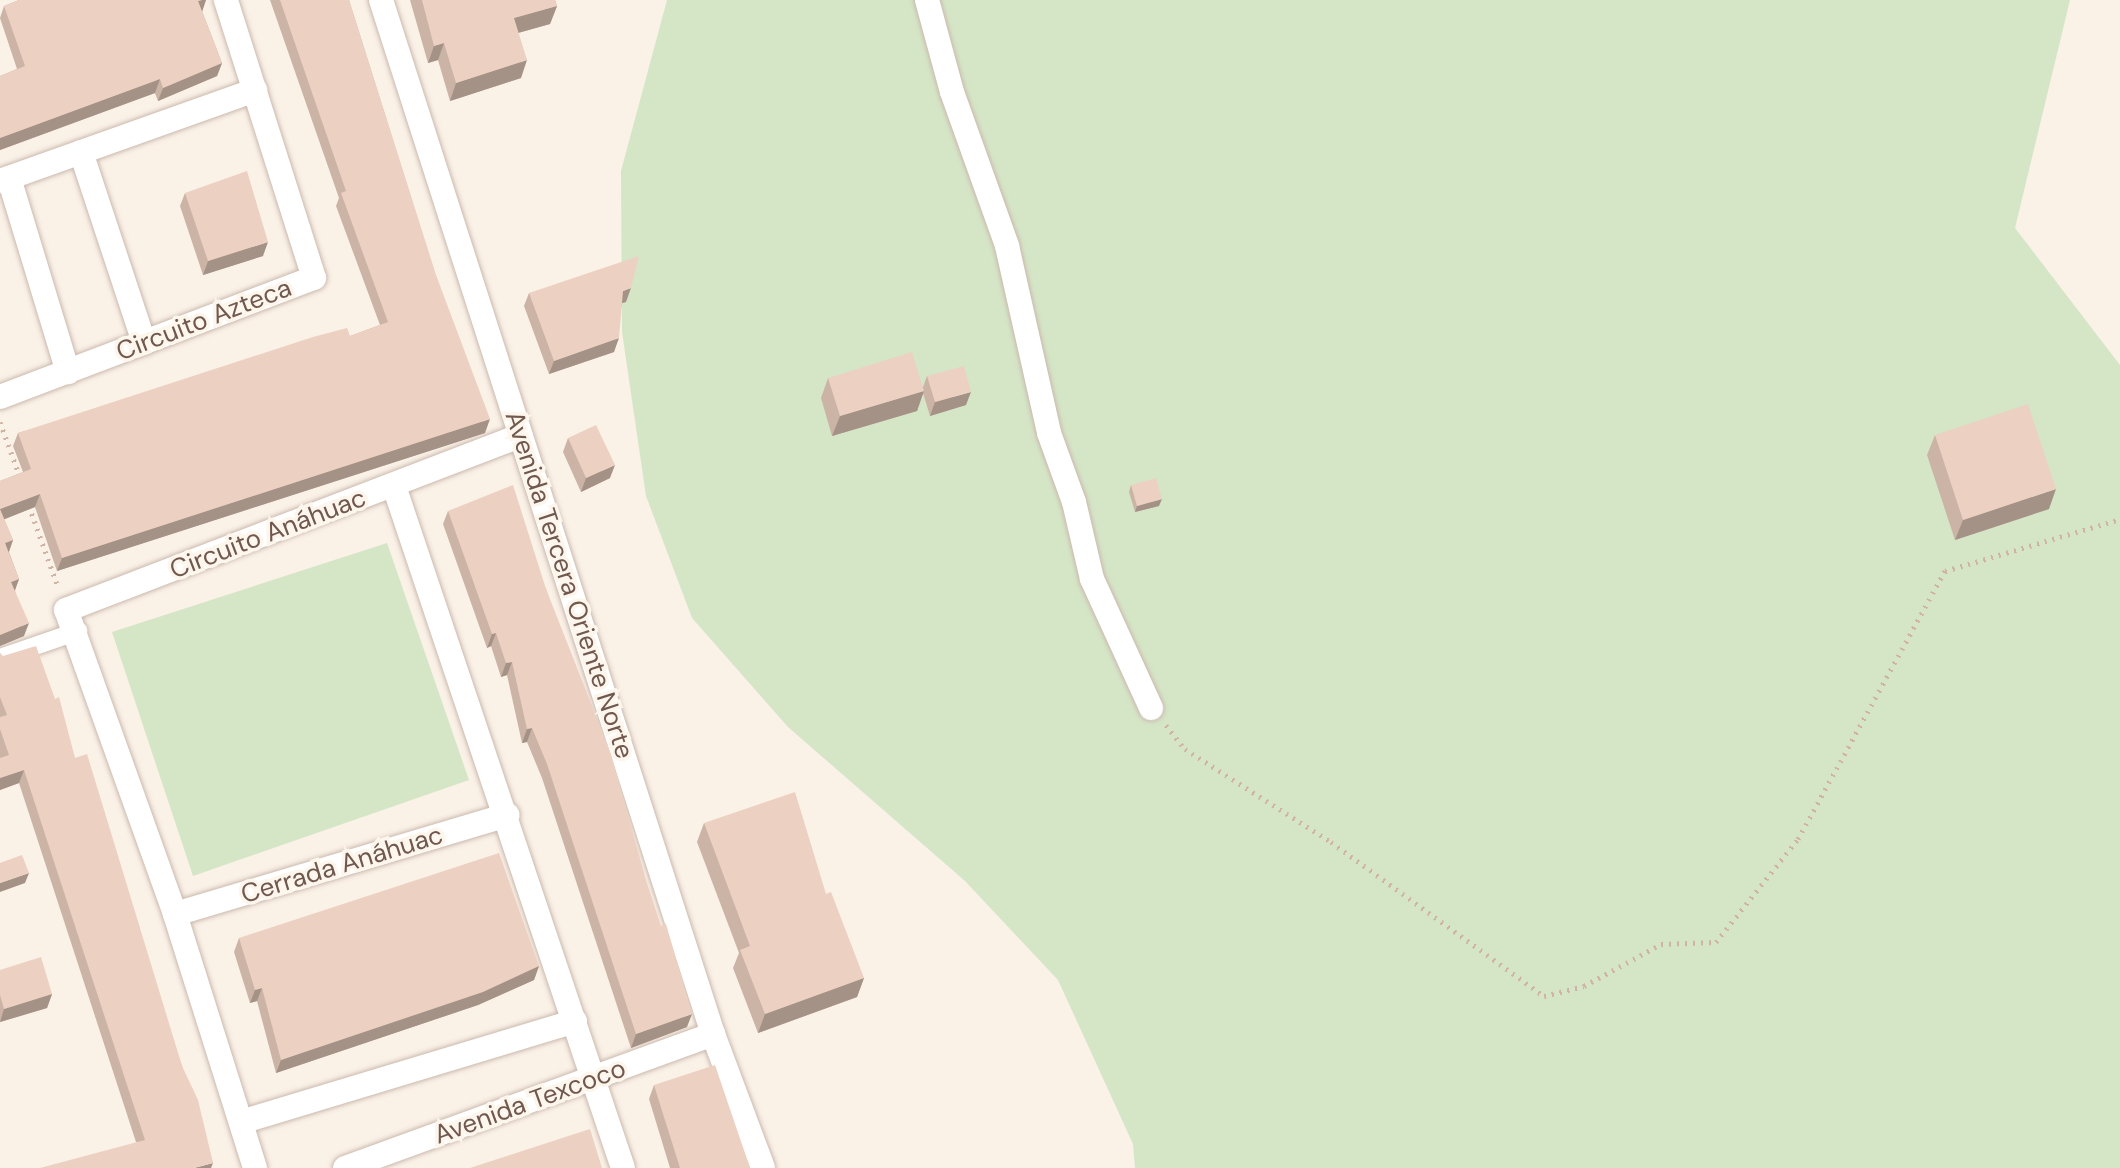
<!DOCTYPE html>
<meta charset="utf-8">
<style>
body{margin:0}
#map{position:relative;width:2120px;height:1168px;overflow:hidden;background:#faf1e7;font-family:"DM Sans",sans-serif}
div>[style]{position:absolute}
.green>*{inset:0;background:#d5e6c7}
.path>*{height:5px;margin-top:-2.5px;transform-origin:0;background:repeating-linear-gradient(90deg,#d1b3a5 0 2px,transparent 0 8px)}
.roads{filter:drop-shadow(0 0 2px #cbb9ae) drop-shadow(0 0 2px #cbb9ae)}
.pedestrian>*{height:18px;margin:-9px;padding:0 9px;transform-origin:9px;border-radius:9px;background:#fff}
.minor>*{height:24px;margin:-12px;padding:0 12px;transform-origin:12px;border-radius:12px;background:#fff}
.wall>*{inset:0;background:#cbb3a6}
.shaded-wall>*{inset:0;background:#a59287}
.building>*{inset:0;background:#ecd0c1}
span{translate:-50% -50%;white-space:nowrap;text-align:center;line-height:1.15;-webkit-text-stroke:7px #fdf6ed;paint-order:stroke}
.street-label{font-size:26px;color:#71584e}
</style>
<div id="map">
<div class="green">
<div style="clip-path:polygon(667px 0,2070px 0,2015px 228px,2120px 365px,2120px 1168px,1135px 1168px,1133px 1144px,1058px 980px,965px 881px,788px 727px,692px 618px,646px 496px,622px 332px,621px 171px)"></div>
<div style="clip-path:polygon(387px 543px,469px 780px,193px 876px,112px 632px)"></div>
</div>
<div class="path">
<div style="left:0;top:422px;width:59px;rotate:70deg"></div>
<div style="left:29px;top:506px;width:86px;rotate:70.3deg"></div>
<div style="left:1166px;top:725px;width:31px;rotate:52deg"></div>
<div style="left:1185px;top:749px;width:173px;rotate:32.5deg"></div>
<div style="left:1331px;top:842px;width:263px;rotate:35.9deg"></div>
<div style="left:1544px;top:996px;width:41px;rotate:-14deg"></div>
<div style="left:1584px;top:986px;width:88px;rotate:-28.6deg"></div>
<div style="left:1661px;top:944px;width:55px;rotate:-2.1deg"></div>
<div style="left:1716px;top:942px;width:132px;rotate:-51.5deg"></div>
<div style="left:1798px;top:839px;width:306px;rotate:-61.3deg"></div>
<div style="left:1945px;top:571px;width:183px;rotate:-16.5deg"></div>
</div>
<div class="roads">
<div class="pedestrian">
<div style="left:0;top:658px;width:83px;rotate:-19.1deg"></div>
</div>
<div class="minor">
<div style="left:381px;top:0;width:1086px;rotate:72.2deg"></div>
<div style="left:713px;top:1034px;width:143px;rotate:69.5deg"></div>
<div style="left:927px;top:0;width:95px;rotate:74.8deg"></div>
<div style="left:952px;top:92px;width:164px;rotate:70.3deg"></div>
<div style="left:1007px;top:246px;width:192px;rotate:77.3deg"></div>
<div style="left:1049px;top:433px;width:73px;rotate:70.1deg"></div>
<div style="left:1074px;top:502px;width:79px;rotate:76.8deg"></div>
<div style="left:1092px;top:579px;width:142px;rotate:65.4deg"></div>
<div style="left:81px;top:152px;width:201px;rotate:71.7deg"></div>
<div style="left:9px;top:178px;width:203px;rotate:73.1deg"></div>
<div style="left:0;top:181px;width:271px;rotate:-19.6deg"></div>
<div style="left:0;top:397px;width:336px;rotate:-20.8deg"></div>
<div style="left:314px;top:278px;width:292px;rotate:-107.6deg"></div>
<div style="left:394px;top:486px;width:719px;rotate:71.44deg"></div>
<div style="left:175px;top:914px;width:347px;rotate:-16.6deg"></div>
<div style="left:241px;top:1122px;width:349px;rotate:-16.8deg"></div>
<div style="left:255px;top:1168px;width:266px;rotate:-107.5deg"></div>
<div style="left:175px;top:914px;width:323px;rotate:-109.7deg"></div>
<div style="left:66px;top:610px;width:487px;rotate:-21deg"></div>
<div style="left:345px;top:1168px;width:392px;rotate:-20deg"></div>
</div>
</div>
<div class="wall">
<div style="clip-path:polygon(19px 0,206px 0,202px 11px,222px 63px,217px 76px,158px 101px,155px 93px,0 150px,0 76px,17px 69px,0 18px,4px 6px)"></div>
<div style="clip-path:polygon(270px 0,349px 0,485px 433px,57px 571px,35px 507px,4px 519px,13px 540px,9px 552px,19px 579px,15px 590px,24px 636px,0 646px,0 481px,23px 472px,13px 446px,18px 433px,350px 336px,380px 325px,336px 206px,339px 198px)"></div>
<div style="clip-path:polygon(410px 0,555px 0,557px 6px,550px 24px,518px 33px,521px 78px,450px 101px,438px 60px,428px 63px)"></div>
<div style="clip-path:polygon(185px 193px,263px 256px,203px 275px,180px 206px)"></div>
<div style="clip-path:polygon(529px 293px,626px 302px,622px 303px,614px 352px,549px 374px,524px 306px)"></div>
<div style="clip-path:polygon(927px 376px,966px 405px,930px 416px,923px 393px,917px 411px,832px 436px,821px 398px,828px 378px,923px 387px)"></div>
<div style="clip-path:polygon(1935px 435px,2049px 509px,1955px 540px,1927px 455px)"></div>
<div style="clip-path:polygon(568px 438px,610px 478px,581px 492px,563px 452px)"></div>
<div style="clip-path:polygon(1131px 485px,1159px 506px,1135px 512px,1129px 492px)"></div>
<div style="clip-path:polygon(448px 511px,546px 589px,687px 1027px,631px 1048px,542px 778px,527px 742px,522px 743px,507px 675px,501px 677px,491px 646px,487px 648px,443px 524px)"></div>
<div style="clip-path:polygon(0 653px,75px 758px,182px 1066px,213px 1163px,136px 1142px,19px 783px,0 790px)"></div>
<div style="clip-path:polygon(704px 823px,864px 978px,857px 997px,758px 1033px,733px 968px,739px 953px,697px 842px)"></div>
<div style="clip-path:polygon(239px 938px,539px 966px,534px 980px,478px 1005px,276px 1073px,257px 1001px,250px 1003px,234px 952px)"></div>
<div style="clip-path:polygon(0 970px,52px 994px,47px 1008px,0 1022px)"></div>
<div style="clip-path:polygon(654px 1085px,750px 1168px,670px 1168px,649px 1099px)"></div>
</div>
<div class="shaded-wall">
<div style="clip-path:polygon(202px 0,206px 0,202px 12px,198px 1px)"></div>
<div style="clip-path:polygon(557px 6px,550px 24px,507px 36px,514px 18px)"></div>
<div style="clip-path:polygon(444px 43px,438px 60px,428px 63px,434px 46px)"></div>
<div style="clip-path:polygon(527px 60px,521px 78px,450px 101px,456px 83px)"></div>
<div style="clip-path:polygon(222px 63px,217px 76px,158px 101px,163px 88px)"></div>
<div style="clip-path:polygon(160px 79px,155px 93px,0 150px,0 138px)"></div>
<div style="clip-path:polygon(268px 242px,263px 256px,203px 275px,208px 261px)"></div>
<div style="clip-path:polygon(631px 288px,626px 302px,618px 304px,623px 291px)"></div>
<div style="clip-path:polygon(619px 338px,614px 352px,549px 374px,554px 361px)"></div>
<div style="clip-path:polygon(924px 391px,917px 411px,832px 436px,840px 416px)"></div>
<div style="clip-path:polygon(971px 392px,966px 405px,930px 416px,935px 402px)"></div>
<div style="clip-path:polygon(490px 419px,485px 433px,57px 571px,62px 558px)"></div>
<div style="clip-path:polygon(615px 465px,610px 478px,581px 492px,586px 478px)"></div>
<div style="clip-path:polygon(2056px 489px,2049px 509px,1955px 540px,1963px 520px)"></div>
<div style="clip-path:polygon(40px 494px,35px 507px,0 521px,0 509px)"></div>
<div style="clip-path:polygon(1162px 499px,1159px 506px,1135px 512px,1137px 506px)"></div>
<div style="clip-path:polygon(13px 540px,8px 554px,5px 543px)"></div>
<div style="clip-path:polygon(19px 579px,14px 593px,11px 582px)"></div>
<div style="clip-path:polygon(29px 623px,24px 636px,0 646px,0 635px)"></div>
<div style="clip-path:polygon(496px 633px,491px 646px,487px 648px,492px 634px)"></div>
<div style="clip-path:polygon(512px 662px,507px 675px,501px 677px,506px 663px)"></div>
<div style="clip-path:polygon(532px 728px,527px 742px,522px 743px,527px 729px)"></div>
<div style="clip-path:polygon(24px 770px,19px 783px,0 790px,0 778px)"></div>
<div style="clip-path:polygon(29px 873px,25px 883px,0 892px,0 883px)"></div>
<div style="clip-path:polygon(539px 966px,534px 980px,478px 1005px,276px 1073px,281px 1060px)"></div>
<div style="clip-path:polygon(864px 978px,857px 997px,758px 1033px,765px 1014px)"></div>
<div style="clip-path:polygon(262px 988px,257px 1001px,250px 1003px,255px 990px)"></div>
<div style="clip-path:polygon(52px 994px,47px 1008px,0 1022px,4px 1009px)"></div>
<div style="clip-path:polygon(692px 1014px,687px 1027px,631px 1048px,636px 1034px)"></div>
<div style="clip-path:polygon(213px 1163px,211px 1168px,194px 1168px)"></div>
</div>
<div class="building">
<div style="clip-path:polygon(19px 0,202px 0,198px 1px,222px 63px,163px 88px,160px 79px,0 138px,0 76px,25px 66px,4px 6px)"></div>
<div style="clip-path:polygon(280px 0,349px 0,436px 275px,490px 419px,62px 558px,40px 494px,0 509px,0 481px,31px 469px,18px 433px,313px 337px,347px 328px,350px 336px,388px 322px,341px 193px,346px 191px)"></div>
<div style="clip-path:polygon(422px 0,555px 0,557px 6px,514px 18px,527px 60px,456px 83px,444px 43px,434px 46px)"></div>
<div style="clip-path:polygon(247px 171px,268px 242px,208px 261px,185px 193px)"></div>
<div style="clip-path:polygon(639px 256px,631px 288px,623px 291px,619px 338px,554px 361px,529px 293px)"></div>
<div style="clip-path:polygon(912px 352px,924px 391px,840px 416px,828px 378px)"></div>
<div style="clip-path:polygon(964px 366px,971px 392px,935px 402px,927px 376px)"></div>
<div style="clip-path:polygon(2028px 404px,2056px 489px,1963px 520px,1935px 435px)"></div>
<div style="clip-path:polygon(596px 425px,615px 465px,586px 478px,568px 438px)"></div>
<div style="clip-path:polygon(1156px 478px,1162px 499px,1137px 506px,1131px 485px)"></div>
<div style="clip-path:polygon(513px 485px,546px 589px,611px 754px,646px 880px,661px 926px,666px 924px,692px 1014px,636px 1034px,547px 764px,532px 728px,527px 729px,512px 662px,506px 663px,496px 633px,492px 634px,448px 511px)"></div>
<div style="clip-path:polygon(0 509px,13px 540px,5px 543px,19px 579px,11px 582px,29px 623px,0 635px)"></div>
<div style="clip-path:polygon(36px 646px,55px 699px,59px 697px,75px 758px,87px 754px,182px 1066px,198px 1100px,213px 1163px,194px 1168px,40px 1168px,145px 1140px,24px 770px,0 778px,0 758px,9px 755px,0 729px,0 717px,7px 715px,0 697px,0 653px,3px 656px)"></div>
<div style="clip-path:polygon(795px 792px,826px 894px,831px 892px,864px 978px,765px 1014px,740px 950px,750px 946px,704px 823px)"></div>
<div style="clip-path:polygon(499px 853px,539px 966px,483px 992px,281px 1060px,262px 988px,255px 990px,239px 938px)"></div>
<div style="clip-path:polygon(22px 855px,29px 873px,0 883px,0 863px)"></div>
<div style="clip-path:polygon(41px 957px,52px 994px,4px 1009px,0 995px,0 970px)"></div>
<div style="clip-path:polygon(715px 1065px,750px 1168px,680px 1168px,654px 1085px)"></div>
<div style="clip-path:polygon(590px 1129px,602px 1168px,470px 1168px)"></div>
</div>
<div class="street-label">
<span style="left:204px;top:320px;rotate:-21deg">Circuito Azteca</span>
<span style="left:268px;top:534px;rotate:-21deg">Circuito Anáhuac</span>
<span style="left:569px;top:585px;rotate:72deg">Avenida Tercera Oriente Norte</span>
<span style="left:342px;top:865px;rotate:-17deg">Cerrada Anáhuac</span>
<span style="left:530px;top:1102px;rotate:-20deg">Avenida Texcoco</span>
</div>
</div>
